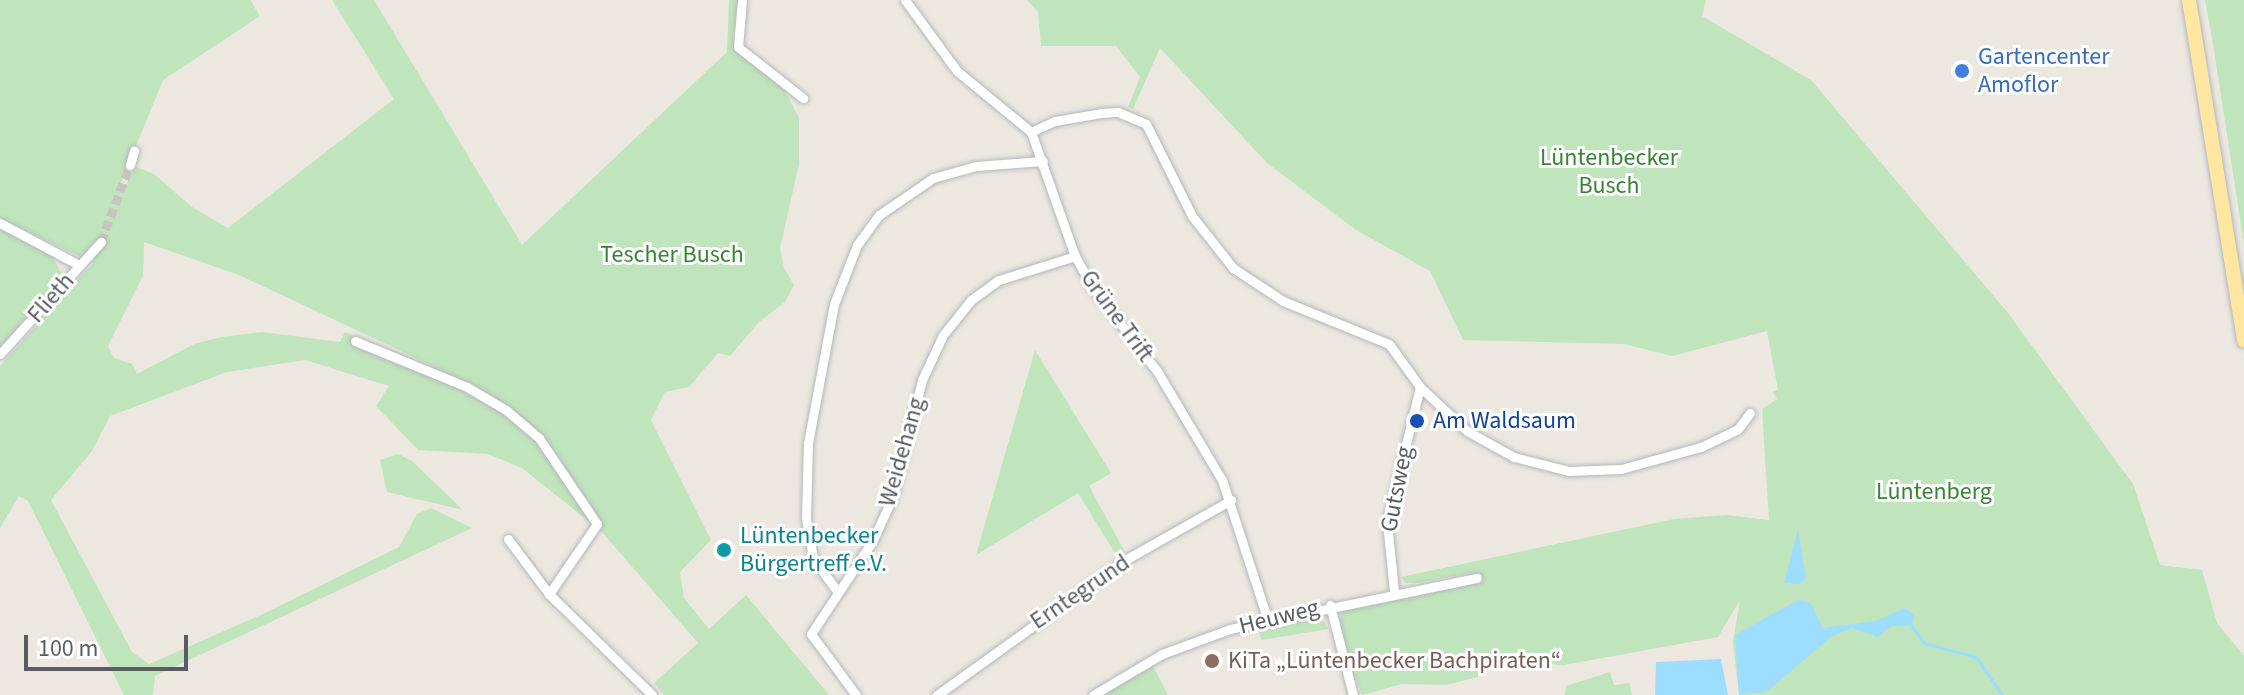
<!DOCTYPE html>
<meta charset="utf-8">
<style>
body{margin:0}
#map{position:relative;width:2244px;height:695px;overflow:hidden;background:#ece8e0;font-family:"Source Sans 3",sans-serif}
div>[style]{position:absolute}
.green>*{inset:0;background:#c0e4bc}
.water>*{inset:0;background:#9dddff}
.stream>*{height:3px;margin:-1.5px;padding:0 1.5px;transform-origin:1.5px;border-radius:1.5px;background:#9dddff}
.minor-tunnel>*{height:9px;margin-top:-4.5px;transform-origin:0;background:repeating-linear-gradient(90deg,#c7c5c0 0 9px,transparent 0 13.5px)}
.roads{filter:drop-shadow(0 0 2px #b3b7bb) drop-shadow(0 0 2px #b3b7bb)}
.minor>*{height:9px;margin:-4.5px;padding:0 4.5px;transform-origin:4.5px;border-radius:4.5px;background:#fff}
.primary>*{height:14px;margin:-7px;padding:0 7px;transform-origin:7px;border-radius:7px;background:#ffe7a2}
.dots>*{width:22px;height:22px;translate:-50% -50%;box-sizing:border-box;border:4px solid #fff;border-radius:50%}
span{translate:-50% -50%;white-space:nowrap;text-align:center;line-height:1.15;-webkit-text-stroke:6px #fff;paint-order:stroke}
.shop-label{font-size:24px;color:#366cbe}
.left{translate:0 -50%;text-align:left}
.park-label{font-size:24px;color:#388435}
.street-label{font-size:24px;color:#595d61}
.transit-label{font-size:24px;color:#164399}
.culture-label{font-size:24px;color:#0d838f}
.education-label{font-size:24px;color:#785e54}
.scale{position:absolute;left:24px;top:635px;width:164px;height:36px;box-sizing:border-box;border:4px solid #595d61;border-top:0;padding-left:10px;font-size:24px;line-height:28px;white-space:nowrap;color:#595d61;-webkit-text-stroke:6px #fff;paint-order:stroke}
</style>
<div id="map">
<div class="green">
<div style="clip-path:polygon(evenodd,0 0,250px 0,260px 16px,163px 80px,120px 185px,124px 190px,134px 166px,154px 174px,192px 207px,228px 228px,394px 99px,332px 0,374px 0,522px 245px,727px 52px,729px 0,738px 0,733px 35px,737px 51px,784px 89px,799px 118px,799px 164px,780px 248px,784px 268px,794px 285px,785px 302px,759px 322px,730px 356px,718px 353px,689px 387px,665px 392px,651px 420px,711px 540px,680px 572px,684px 598px,709px 629px,746px 595px,829px 695px,664px 695px,654px 683px,698px 643px,602px 532px,522px 468px,488px 454px,418px 450px,376px 406px,389px 386px,305px 360px,227px 372px,110px 416px,92px 451px,51px 500px,132px 652px,149px 664px,263px 614px,399px 547px,417px 514px,431px 508px,472px 528px,155px 676px,153px 695px,124px 695px,28px 501px,19px 496px,0 528px,0 366px,93px 263px,0 218px,0 0,144px 242px,239px 275px,448px 373px,345px 332px,340px 342px,262px 332px,221px 337px,194px 344px,137px 374px,132px 364px,114px 358px,108px 346px,143px 276px,144px 242px)"></div>
<div style="clip-path:polygon(1027px 0,1706px 0,1702px 16px,1811px 80px,2008px 313px,2133px 484px,2160px 565px,2202px 570px,2217px 623px,2244px 656px,2244px 695px,1739px 695px,1733px 642px,1740px 600px,1718px 637px,1564px 665px,1503px 661px,1477px 677px,1447px 685px,1402px 684px,1362px 695px,1345px 652px,1340px 620px,1344px 609px,1471px 579px,1475px 594px,1471px 573px,1417px 583px,1406px 583px,1401px 577px,1674px 519px,1727px 515px,1769px 520px,1762px 409px,1777px 399px,1773px 392px,1778px 390px,1767px 331px,1672px 356px,1624px 344px,1463px 340px,1430px 271px,1356px 230px,1267px 163px,1160px 48px,1133px 109px,1128px 107px,1140px 77px,1116px 46px,1041px 46px,1038px 12px)"></div>
<div style="clip-path:polygon(2205px 0,2244px 0,2244px 244px,2212px 38px)"></div>
<div style="clip-path:polygon(0 227px,50px 251px,61px 273px,27px 322px,0 348px)"></div>
<div style="clip-path:polygon(1035px 350px,1111px 473px,1089px 486px,1125px 552px,1118px 558px,1078px 493px,976px 555px)"></div>
<div style="clip-path:polygon(398px 454px,412px 461px,463px 510px,387px 492px,380px 460px)"></div>
<div style="clip-path:polygon(1318px 614px,1329px 629px,1261px 640px,1258px 626px)"></div>
<div style="clip-path:polygon(1152px 664px,1168px 695px,1104px 695px)"></div>
<div style="clip-path:polygon(1610px 672px,1614px 685px,1629px 683px,1632px 695px,1565px 695px,1566px 686px)"></div>
</div>
<div class="water">
<div style="clip-path:polygon(1798px 530px,1806px 578px,1800px 584px,1784px 583px)"></div>
<div style="clip-path:polygon(1800px 599px,1811px 604px,1823px 628px,1876px 621px,1905px 608px,1914px 615px,1912px 626px,1891px 626px,1878px 637px,1852px 628px,1832px 636px,1768px 691px,1739px 695px,1735px 635px)"></div>
<div style="clip-path:polygon(1721px 659px,1728px 695px,1655px 695px,1656px 662px)"></div>
</div>
<div class="stream">
<div style="left:1911px;top:625px;width:22px;rotate:54deg"></div>
<div style="left:1924px;top:643px;width:54px;rotate:15.1deg"></div>
<div style="left:1976px;top:657px;width:46px;rotate:55.6deg"></div>
</div>
<div class="minor-tunnel">
<div style="left:101px;top:242px;width:82px;rotate:-69.4deg"></div>
</div>
<div class="roads">
<div class="minor">
<div style="left:742px;top:0;width:47px;rotate:94.9deg"></div>
<div style="left:738px;top:47px;width:83px;rotate:38.1deg"></div>
<div style="left:905px;top:0;width:88px;rotate:53.8deg"></div>
<div style="left:957px;top:71px;width:96px;rotate:39.5deg"></div>
<div style="left:1031px;top:132px;width:132px;rotate:70.5deg"></div>
<div style="left:1075px;top:256px;width:35px;rotate:61deg"></div>
<div style="left:1092px;top:287px;width:106px;rotate:52.3deg"></div>
<div style="left:1157px;top:371px;width:127px;rotate:59.2deg"></div>
<div style="left:1222px;top:480px;width:145px;rotate:71.9deg"></div>
<div style="left:1031px;top:132px;width:26px;rotate:-25deg"></div>
<div style="left:1055px;top:121px;width:48px;rotate:-9.7deg"></div>
<div style="left:1102px;top:113px;width:16px;rotate:-4deg"></div>
<div style="left:1118px;top:112px;width:30px;rotate:23deg"></div>
<div style="left:1146px;top:124px;width:103px;rotate:63.4deg"></div>
<div style="left:1192px;top:216px;width:66px;rotate:51.7deg"></div>
<div style="left:1233px;top:268px;width:60px;rotate:33.4deg"></div>
<div style="left:1283px;top:301px;width:114px;rotate:22.1deg"></div>
<div style="left:1389px;top:344px;width:53px;rotate:54.2deg"></div>
<div style="left:1420px;top:387px;width:64px;rotate:43.1deg"></div>
<div style="left:1467px;top:431px;width:54px;rotate:29deg"></div>
<div style="left:1514px;top:457px;width:57px;rotate:14.3deg"></div>
<div style="left:1569px;top:471px;width:52px;rotate:-2.2deg"></div>
<div style="left:1621px;top:469px;width:83px;rotate:-15.4deg"></div>
<div style="left:1701px;top:447px;width:41px;rotate:-25.9deg"></div>
<div style="left:1738px;top:429px;width:20px;rotate:-53deg"></div>
<div style="left:130px;top:165px;width:15px;rotate:-74deg"></div>
<div style="left:0;top:223px;width:89px;rotate:28deg"></div>
<div style="left:355px;top:341px;width:121px;rotate:22.3deg"></div>
<div style="left:467px;top:387px;width:45px;rotate:30.5deg"></div>
<div style="left:506px;top:410px;width:43px;rotate:40.3deg"></div>
<div style="left:539px;top:438px;width:104px;rotate:56deg"></div>
<div style="left:597px;top:524px;width:85px;rotate:124.4deg"></div>
<div style="left:0;top:354px;width:151px;rotate:-48deg"></div>
<div style="left:508px;top:539px;width:69px;rotate:53.3deg"></div>
<div style="left:549px;top:594px;width:144px;rotate:44.4deg"></div>
<div style="left:837px;top:591px;width:41px;rotate:-126deg"></div>
<div style="left:813px;top:558px;width:40px;rotate:-100deg"></div>
<div style="left:806px;top:519px;width:76px;rotate:-88.5deg"></div>
<div style="left:808px;top:443px;width:141px;rotate:-79.4deg"></div>
<div style="left:834px;top:304px;width:63px;rotate:-68.7deg"></div>
<div style="left:857px;top:245px;width:37px;rotate:-54deg"></div>
<div style="left:879px;top:215px;width:65px;rotate:-34.4deg"></div>
<div style="left:933px;top:178px;width:45px;rotate:-15.6deg"></div>
<div style="left:976px;top:166px;width:67px;rotate:-4.3deg"></div>
<div style="left:1394px;top:591px;width:69px;rotate:-95.8deg"></div>
<div style="left:1387px;top:522px;width:139px;rotate:-76.3deg"></div>
<div style="left:1330px;top:605px;width:93px;rotate:75.7deg"></div>
<div style="left:856px;top:695px;width:76px;rotate:-126.4deg"></div>
<div style="left:811px;top:634px;width:113px;rotate:-56.6deg"></div>
<div style="left:873px;top:540px;width:48px;rotate:-65.6deg"></div>
<div style="left:893px;top:496px;width:120px;rotate:-76deg"></div>
<div style="left:922px;top:380px;width:50px;rotate:-65deg"></div>
<div style="left:943px;top:335px;width:45px;rotate:-51.3deg"></div>
<div style="left:971px;top:300px;width:34px;rotate:-36deg"></div>
<div style="left:999px;top:280px;width:80px;rotate:-17.5deg"></div>
<div style="left:937px;top:695px;width:231px;rotate:-35.7deg"></div>
<div style="left:1125px;top:560px;width:122px;rotate:-29.5deg"></div>
<div style="left:1093px;top:695px;width:80px;rotate:-30.7deg"></div>
<div style="left:1162px;top:654px;width:72px;rotate:-20.2deg"></div>
<div style="left:1230px;top:629px;width:252px;rotate:-11.7deg"></div>
</div>
<div class="primary">
<div style="left:2189px;top:0;width:345px;rotate:80.8deg"></div>
</div>
</div>
<div class="dots">
<div style="left:1962px;top:71px;background:#3f7fe0"></div>
<div style="left:1417px;top:421px;background:#1a4fb4"></div>
<div style="left:724px;top:550px;background:#0f9aa8"></div>
<div style="left:1212px;top:661px;background:#8d6e63"></div>
</div>
<div class="shop-label">
<span class="left" style="left:1978px;top:71px">Gartencenter<br>Amoflor</span>
</div>
<div class="park-label">
<span style="left:1609px;top:172px">Lüntenbecker<br>Busch</span>
<span style="left:672px;top:255px">Tescher Busch</span>
<span style="left:1934px;top:492px">Lüntenberg</span>
</div>
<div class="street-label">
<span style="left:51px;top:298px;rotate:-49deg">Flieth</span>
<span style="left:1117px;top:316px;rotate:54deg">Grüne Trift</span>
<span style="left:902px;top:452px;rotate:-74deg">Weidehang</span>
<span style="left:1397px;top:489px;rotate:-79deg">Gutsweg</span>
<span style="left:1080px;top:592px;rotate:-34deg">Erntegrund</span>
<span style="left:1279px;top:617px;rotate:-14deg">Heuweg</span>
</div>
<div class="transit-label">
<span class="left" style="left:1433px;top:421px">Am Waldsaum</span>
</div>
<div class="culture-label">
<span class="left" style="left:740px;top:550px">Lüntenbecker<br>Bürgertreff e.V.</span>
</div>
<div class="education-label">
<span class="left" style="left:1228px;top:661px">KiTa „Lüntenbecker Bachpiraten“</span>
</div>
<div class="scale">100 m</div>
</div>
